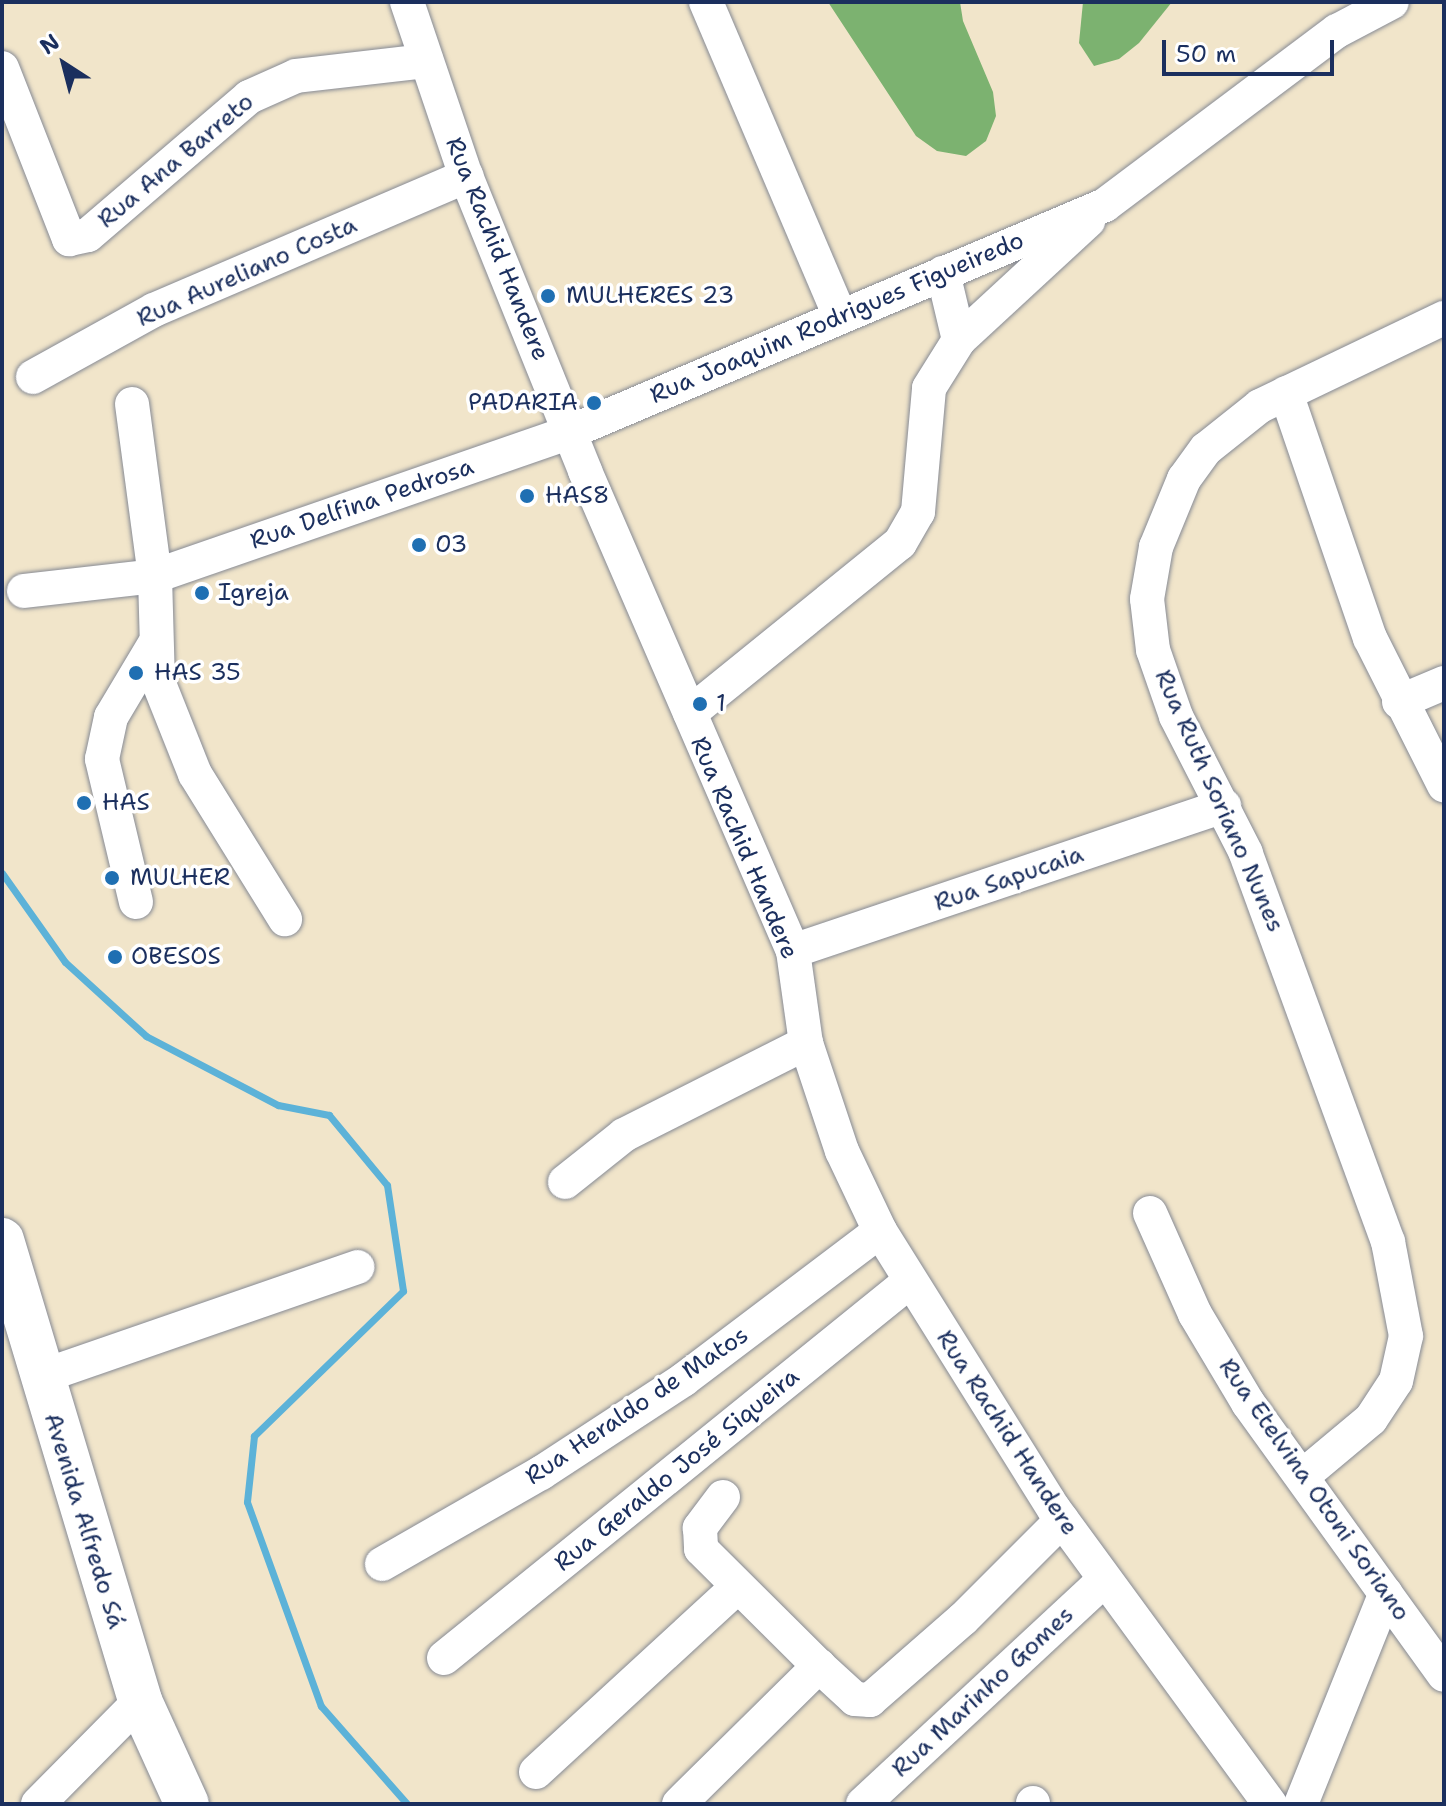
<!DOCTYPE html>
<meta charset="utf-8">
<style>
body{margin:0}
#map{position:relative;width:1446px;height:1806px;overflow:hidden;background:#f1e5ca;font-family:"Shantell Sans",sans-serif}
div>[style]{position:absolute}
.forest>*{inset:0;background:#7cb270}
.stream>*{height:7px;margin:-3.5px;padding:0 3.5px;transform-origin:3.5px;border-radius:3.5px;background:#5cb2d8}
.roads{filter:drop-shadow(0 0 2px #868a94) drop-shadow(0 0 2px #868a94)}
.minor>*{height:34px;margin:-17px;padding:0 17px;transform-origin:17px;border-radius:17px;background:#fff}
.highway>*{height:44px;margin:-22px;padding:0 22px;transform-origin:22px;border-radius:22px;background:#fff}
.dots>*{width:22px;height:22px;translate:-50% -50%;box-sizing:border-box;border:4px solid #fff;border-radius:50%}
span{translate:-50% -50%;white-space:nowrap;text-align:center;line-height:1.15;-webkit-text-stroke:7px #fff;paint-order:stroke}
.street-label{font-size:24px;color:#1b2f5e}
.poi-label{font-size:24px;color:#1b2f5e}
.left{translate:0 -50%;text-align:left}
.right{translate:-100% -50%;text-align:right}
.frame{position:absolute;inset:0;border:4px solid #1b2f5e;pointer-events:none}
.north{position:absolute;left:24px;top:24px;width:80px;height:80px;-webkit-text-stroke:6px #fff;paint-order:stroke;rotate:324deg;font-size:22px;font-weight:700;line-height:32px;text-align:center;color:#1b2f5e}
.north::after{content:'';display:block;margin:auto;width:28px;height:36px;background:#1b2f5e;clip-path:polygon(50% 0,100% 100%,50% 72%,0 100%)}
.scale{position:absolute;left:1162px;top:40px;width:172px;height:36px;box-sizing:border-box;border:4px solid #1b2f5e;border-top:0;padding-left:10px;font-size:24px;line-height:28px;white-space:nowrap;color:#1b2f5e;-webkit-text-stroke:6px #fff;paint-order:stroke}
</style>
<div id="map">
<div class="forest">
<div style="clip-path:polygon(828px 2px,960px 2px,963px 21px,993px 92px,996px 116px,986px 141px,966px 156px,937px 151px,916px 136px)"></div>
<div style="clip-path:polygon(1083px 2px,1172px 2px,1139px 43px,1119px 59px,1094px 66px,1079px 43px)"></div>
</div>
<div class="stream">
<div style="left:2px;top:873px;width:109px;rotate:54.7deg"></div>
<div style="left:65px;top:962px;width:110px;rotate:42.4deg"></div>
<div style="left:146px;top:1036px;width:149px;rotate:27.6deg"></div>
<div style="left:278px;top:1105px;width:52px;rotate:11.1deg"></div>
<div style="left:329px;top:1115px;width:91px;rotate:50.4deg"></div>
<div style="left:387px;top:1185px;width:107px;rotate:81.4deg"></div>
<div style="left:403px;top:1291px;width:208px;rotate:135.8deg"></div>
<div style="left:254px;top:1436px;width:66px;rotate:96.1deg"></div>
<div style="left:247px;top:1502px;width:217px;rotate:70.1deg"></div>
<div style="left:321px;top:1706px;width:130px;rotate:48.7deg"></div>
</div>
<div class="roads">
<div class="minor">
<div style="left:407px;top:2px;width:184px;rotate:71.3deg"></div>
<div style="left:466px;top:176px;width:318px;rotate:68deg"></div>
<div style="left:585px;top:471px;width:523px;rotate:66.57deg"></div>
<div style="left:793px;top:951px;width:93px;rotate:82deg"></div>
<div style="left:806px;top:1043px;width:114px;rotate:71.6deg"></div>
<div style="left:842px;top:1151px;width:89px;rotate:64.6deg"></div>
<div style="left:880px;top:1231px;width:328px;rotate:58deg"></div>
<div style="left:1054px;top:1509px;width:366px;rotate:53.8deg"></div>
<div style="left:706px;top:2px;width:339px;rotate:66.9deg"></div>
<div style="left:2px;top:68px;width:184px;rotate:68.6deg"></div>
<div style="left:69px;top:239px;width:19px;rotate:-12deg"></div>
<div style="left:88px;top:235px;width:212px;rotate:-40.6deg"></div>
<div style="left:249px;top:97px;width:51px;rotate:-24.1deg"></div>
<div style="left:296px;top:76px;width:131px;rotate:-6.6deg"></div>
<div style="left:959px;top:340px;width:176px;rotate:-42.7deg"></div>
<div style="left:33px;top:377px;width:138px;rotate:-29deg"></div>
<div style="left:154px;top:310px;width:340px;rotate:-23.2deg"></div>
<div style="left:1286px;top:393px;width:259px;rotate:71.1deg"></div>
<div style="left:1370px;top:638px;width:165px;rotate:63.3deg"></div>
<div style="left:132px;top:404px;width:174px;rotate:82.4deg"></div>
<div style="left:155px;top:576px;width:105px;rotate:88.4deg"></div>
<div style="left:158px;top:681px;width:100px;rotate:68.3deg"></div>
<div style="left:195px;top:774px;width:171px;rotate:58.2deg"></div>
<div style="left:24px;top:591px;width:132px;rotate:-6.5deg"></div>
<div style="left:155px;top:576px;width:439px;rotate:-19.1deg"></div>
<div style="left:570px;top:432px;width:581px;rotate:-22.99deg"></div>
<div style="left:1105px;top:205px;width:290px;rotate:-36.9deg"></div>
<div style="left:1337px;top:31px;width:62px;rotate:-27.8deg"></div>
<div style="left:1399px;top:702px;width:49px;rotate:-22.9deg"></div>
<div style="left:690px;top:713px;width:270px;rotate:-39deg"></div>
<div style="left:900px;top:543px;width:36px;rotate:-60deg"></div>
<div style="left:918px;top:512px;width:124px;rotate:-84.9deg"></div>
<div style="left:929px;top:388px;width:57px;rotate:-58deg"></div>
<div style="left:959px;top:340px;width:69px;rotate:-103.4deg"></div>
<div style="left:136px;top:902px;width:147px;rotate:-103.4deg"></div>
<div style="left:102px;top:759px;width:43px;rotate:-77.9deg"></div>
<div style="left:111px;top:717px;width:84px;rotate:-59.2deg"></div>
<div style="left:793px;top:951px;width:455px;rotate:-18.6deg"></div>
<div style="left:565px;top:1182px;width:75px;rotate:-38.5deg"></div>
<div style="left:624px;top:1135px;width:204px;rotate:-26.8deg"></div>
<div style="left:1150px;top:1213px;width:111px;rotate:66deg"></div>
<div style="left:1195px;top:1314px;width:104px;rotate:59.2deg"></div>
<div style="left:1248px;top:1403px;width:335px;rotate:54.2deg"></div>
<div style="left:40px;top:1377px;width:336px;rotate:-19.1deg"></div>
<div style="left:1304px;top:1475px;width:87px;rotate:-39.9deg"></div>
<div style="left:1371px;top:1419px;width:45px;rotate:-56.7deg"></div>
<div style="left:1396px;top:1381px;width:46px;rotate:-77.5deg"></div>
<div style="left:1406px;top:1336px;width:96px;rotate:-100.8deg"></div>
<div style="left:1388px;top:1242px;width:414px;rotate:-110.1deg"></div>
<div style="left:1246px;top:853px;width:154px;rotate:-117.1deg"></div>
<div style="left:1176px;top:716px;width:70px;rotate:-109.2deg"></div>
<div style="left:1153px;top:650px;width:51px;rotate:-96.7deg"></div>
<div style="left:1147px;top:599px;width:53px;rotate:-80.2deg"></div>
<div style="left:1156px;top:547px;width:74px;rotate:-67.6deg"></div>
<div style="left:1184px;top:479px;width:37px;rotate:-54deg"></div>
<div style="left:1206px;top:449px;width:69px;rotate:-38.5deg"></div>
<div style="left:1260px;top:406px;width:204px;rotate:-25.6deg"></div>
<div style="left:723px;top:1497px;width:39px;rotate:127deg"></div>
<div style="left:700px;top:1528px;width:21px;rotate:87deg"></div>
<div style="left:701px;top:1549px;width:166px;rotate:44.8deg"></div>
<div style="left:819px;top:1666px;width:49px;rotate:42.5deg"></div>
<div style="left:855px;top:1699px;width:15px;rotate:4deg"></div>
<div style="left:870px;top:1700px;width:123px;rotate:-41.1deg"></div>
<div style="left:963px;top:1619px;width:140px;rotate:-45deg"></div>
<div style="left:382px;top:1564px;width:183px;rotate:-29.8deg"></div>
<div style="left:541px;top:1473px;width:170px;rotate:-33.2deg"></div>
<div style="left:683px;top:1380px;width:247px;rotate:-37.1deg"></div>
<div style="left:444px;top:1658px;width:598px;rotate:-38.96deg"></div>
<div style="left:536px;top:1772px;width:273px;rotate:-42.6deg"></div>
<div style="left:1033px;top:1803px;width:1px;rotate:90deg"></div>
<div style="left:38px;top:1804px;width:145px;rotate:-45.3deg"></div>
<div style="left:679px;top:1804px;width:197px;rotate:-44.6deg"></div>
<div style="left:863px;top:1804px;width:329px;rotate:-42.9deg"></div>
<div style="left:1301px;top:1804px;width:227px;rotate:-68.1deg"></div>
</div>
<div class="highway">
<div style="left:2px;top:1240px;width:481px;rotate:73.3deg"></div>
<div style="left:140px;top:1701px;width:113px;rotate:65.5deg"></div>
</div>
</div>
<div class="dots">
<div style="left:548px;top:296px;background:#1f6fb2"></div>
<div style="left:594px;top:403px;background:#1f6fb2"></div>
<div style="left:527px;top:496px;background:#1f6fb2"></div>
<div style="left:419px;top:545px;background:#1f6fb2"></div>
<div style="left:202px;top:593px;background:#1f6fb2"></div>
<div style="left:136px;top:673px;background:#1f6fb2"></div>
<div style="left:700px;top:704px;background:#1f6fb2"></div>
<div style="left:84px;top:803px;background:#1f6fb2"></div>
<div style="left:112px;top:878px;background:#1f6fb2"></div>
<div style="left:115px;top:957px;background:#1f6fb2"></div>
</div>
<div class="street-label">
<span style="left:176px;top:161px;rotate:-40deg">Rua Ana Barreto</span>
<span style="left:497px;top:249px;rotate:68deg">Rua Rachid Handere</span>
<span style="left:247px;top:272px;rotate:-24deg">Rua Aureliano Costa</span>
<span style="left:837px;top:318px;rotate:-23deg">Rua Joaquim Rodrigues Figueiredo</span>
<span style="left:362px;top:504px;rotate:-19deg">Rua Delfina Pedrosa</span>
<span style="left:1219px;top:801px;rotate:66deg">Rua Ruth Soriano Nunes</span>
<span style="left:744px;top:848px;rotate:67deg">Rua Rachid Handere</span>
<span style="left:1009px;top:879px;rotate:-19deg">Rua Sapucaia</span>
<span style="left:637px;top:1406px;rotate:-34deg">Rua Heraldo de Matos</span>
<span style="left:1007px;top:1433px;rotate:57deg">Rua Rachid Handere</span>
<span style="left:677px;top:1470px;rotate:-39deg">Rua Geraldo José Siqueira</span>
<span style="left:1314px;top:1490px;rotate:55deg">Rua Etelvina Otoni Soriano</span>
<span style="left:84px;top:1521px;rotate:73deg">Avenida Alfredo Sá</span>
<span style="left:983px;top:1692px;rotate:-43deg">Rua Marinho Gomes</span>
</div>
<div class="poi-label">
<span class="left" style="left:566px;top:296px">MULHERES 23</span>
<span class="right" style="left:578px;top:403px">PADARIA</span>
<span class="left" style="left:545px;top:496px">HAS8</span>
<span class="left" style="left:435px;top:545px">03</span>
<span class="left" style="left:218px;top:593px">Igreja</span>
<span class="left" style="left:154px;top:673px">HAS 35</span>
<span class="left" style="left:716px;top:704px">1</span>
<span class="left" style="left:102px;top:803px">HAS</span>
<span class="left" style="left:130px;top:878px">MULHER</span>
<span class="left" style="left:131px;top:957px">OBESOS</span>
</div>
<div class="frame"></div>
<div class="north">N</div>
<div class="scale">50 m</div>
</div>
